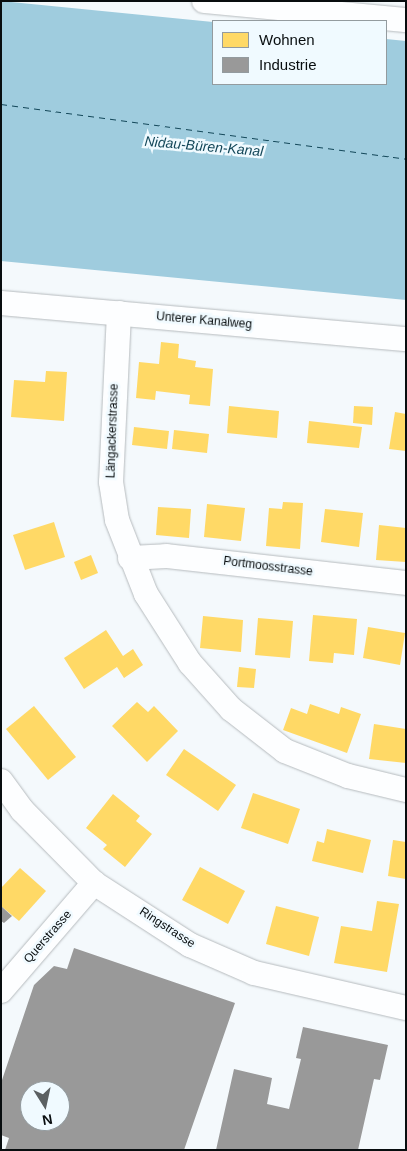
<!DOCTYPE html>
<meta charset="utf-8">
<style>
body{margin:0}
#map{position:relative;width:407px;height:1151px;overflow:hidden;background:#f4f9fc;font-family:Helvetica,sans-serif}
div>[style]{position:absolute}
.water>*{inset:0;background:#9fccde}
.homes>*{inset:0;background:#ffd966}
.industry>*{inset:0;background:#999}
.ferry>*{height:1px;margin-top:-0.5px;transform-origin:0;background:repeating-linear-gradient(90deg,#134759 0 6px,transparent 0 11px)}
.roads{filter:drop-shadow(0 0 1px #b6bbbe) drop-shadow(0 0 1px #b6bbbe)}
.minor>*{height:24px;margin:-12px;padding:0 12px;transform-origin:12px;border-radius:12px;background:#fdfeff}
span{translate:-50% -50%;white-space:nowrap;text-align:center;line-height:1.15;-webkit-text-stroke:5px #f0faff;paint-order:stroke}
.street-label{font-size:12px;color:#080d0f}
.water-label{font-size:14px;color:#134759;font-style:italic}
.frame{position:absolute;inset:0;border:2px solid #080d0f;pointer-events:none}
.legend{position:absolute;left:212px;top:20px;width:175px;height:65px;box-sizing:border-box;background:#f0faff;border:1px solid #939b9f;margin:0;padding:6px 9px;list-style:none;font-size:15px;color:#080d0f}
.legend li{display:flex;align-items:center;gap:10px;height:25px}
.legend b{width:25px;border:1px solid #939b9f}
.north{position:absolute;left:20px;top:1081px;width:50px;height:50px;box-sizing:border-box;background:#f0faff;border:1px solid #939b9f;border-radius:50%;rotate:170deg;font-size:14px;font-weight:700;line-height:20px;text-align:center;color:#080d0f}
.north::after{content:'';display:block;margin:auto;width:18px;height:22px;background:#5b6062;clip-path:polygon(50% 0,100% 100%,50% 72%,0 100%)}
</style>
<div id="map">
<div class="water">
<div style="clip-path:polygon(1px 1px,213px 22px,213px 84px,386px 84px,386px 39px,406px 41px,406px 300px,1px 261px)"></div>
</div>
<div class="homes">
<div style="clip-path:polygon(161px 342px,179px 344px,178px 358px,196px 361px,195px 367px,213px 369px,210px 406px,189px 404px,190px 395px,156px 391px,155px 400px,136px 398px,139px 362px,159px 364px)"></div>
<div style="clip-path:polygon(46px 371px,67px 372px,64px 421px,11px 417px,14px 380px,45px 382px)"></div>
<div style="clip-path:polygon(229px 406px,279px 411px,277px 438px,227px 433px)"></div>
<div style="clip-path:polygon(354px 406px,373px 407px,372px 425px,353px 423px)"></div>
<div style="clip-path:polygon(395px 412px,406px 414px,406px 451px,389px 449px)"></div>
<div style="clip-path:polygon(309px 421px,362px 427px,359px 448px,307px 443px)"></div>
<div style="clip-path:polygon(134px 427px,169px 431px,167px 449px,132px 445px)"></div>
<div style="clip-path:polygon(174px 430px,209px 434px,207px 453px,172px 449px)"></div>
<div style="clip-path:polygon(283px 502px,303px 503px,300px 549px,266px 546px,269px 508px,282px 509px)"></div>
<div style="clip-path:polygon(207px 504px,245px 508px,241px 541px,204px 537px)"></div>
<div style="clip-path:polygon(158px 507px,191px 509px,189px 538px,156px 535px)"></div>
<div style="clip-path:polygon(325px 509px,363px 513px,359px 547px,321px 542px)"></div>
<div style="clip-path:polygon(54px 522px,65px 557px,25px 570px,13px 535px)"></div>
<div style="clip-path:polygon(379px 525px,406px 528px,406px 562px,376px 560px)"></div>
<div style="clip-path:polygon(91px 555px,98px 573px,81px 580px,74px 562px)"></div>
<div style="clip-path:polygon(313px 615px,357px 619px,354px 655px,334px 653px,333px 663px,309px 661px)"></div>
<div style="clip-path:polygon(203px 616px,243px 620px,241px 652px,200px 648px)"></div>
<div style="clip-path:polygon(258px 618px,293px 621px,290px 658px,255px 655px)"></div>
<div style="clip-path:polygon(368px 627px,405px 633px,400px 665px,363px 658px)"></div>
<div style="clip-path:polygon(106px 630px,123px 656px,133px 649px,143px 665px,124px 678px,117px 667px,84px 689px,64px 658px)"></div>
<div style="clip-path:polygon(239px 667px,256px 669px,254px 688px,237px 687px)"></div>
<div style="clip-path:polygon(137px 702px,148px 712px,154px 706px,178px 731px,147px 762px,112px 726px)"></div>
<div style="clip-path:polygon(310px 704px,339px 714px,341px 707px,361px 714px,347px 753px,283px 730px,291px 708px,307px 714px)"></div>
<div style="clip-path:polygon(34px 706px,76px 757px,48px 780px,6px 729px)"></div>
<div style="clip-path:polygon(374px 724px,406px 729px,406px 763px,369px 759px)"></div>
<div style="clip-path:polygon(184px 749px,236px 785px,218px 811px,166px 775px)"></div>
<div style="clip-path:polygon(253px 793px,300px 809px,288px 844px,241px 828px)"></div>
<div style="clip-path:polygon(113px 794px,140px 816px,136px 821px,152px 834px,125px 867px,103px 849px,107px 845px,86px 828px)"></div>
<div style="clip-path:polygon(327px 829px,371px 840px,363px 873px,312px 861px,317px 841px,324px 843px)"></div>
<div style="clip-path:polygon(393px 840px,406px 842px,406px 879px,388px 876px)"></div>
<div style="clip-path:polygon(200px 867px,245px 891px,228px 924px,182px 900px)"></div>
<div style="clip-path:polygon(20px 868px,46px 891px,19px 921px,1px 906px,1px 888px)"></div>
<div style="clip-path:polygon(377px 901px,399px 904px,387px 972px,334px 963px,341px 926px,372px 931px)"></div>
<div style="clip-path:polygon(276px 906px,319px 917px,309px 956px,266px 944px)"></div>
</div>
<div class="industry">
<div style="clip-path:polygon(1px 906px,12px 916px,4px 923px,1px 921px)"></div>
<div style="clip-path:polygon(evenodd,74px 948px,235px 1003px,184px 1150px,5px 1150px,9px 1138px,1px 1135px,1px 1083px,34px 985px,54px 966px,67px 969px,74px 948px,30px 1091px,60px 1091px,60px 1121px,30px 1121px,30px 1091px)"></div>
<div style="clip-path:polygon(303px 1027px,388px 1045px,380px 1080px,374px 1079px,358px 1150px,216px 1150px,234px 1069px,272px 1078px,267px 1104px,289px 1109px,301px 1059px,296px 1058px)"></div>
</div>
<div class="ferry">
<div style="left:1px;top:104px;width:409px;rotate:7.7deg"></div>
</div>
<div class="roads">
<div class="minor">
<div style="left:204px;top:1px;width:203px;rotate:5.4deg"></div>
<div style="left:1px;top:303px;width:407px;rotate:5.1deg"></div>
<div style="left:119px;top:313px;width:169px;rotate:92.7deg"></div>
<div style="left:111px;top:482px;width:38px;rotate:81deg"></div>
<div style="left:117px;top:520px;width:79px;rotate:68.6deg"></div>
<div style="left:146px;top:594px;width:82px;rotate:57.5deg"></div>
<div style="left:190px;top:663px;width:62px;rotate:48.3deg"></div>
<div style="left:231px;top:709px;width:68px;rotate:37.9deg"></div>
<div style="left:285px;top:751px;width:68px;rotate:21.6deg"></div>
<div style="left:348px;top:776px;width:60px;rotate:13.6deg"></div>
<div style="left:130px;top:558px;width:36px;rotate:-3deg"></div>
<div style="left:166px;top:556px;width:242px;rotate:6.4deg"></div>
<div style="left:1px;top:781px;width:36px;rotate:54deg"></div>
<div style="left:22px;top:810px;width:103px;rotate:45.4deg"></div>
<div style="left:94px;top:883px;width:114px;rotate:32.9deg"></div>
<div style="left:190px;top:945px;width:70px;rotate:23.6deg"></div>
<div style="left:254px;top:973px;width:156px;rotate:13deg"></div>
<div style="left:1px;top:991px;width:143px;rotate:-49.3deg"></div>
</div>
</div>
<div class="street-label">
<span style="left:204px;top:321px;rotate:5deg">Unterer Kanalweg</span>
<span style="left:113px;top:431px;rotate:-88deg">Längackerstrasse</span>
<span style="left:268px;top:567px;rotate:7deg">Portmoosstrasse</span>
<span style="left:167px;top:928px;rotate:33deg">Ringstrasse</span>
<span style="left:48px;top:937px;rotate:-49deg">Querstrasse</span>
</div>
<div class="water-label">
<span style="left:204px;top:146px;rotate:5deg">Nidau-Büren-Kanal</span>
</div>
<div class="frame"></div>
<ul class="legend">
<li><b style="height:14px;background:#ffd966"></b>Wohnen</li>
<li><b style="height:14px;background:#999"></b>Industrie</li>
</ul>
<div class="north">N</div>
</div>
